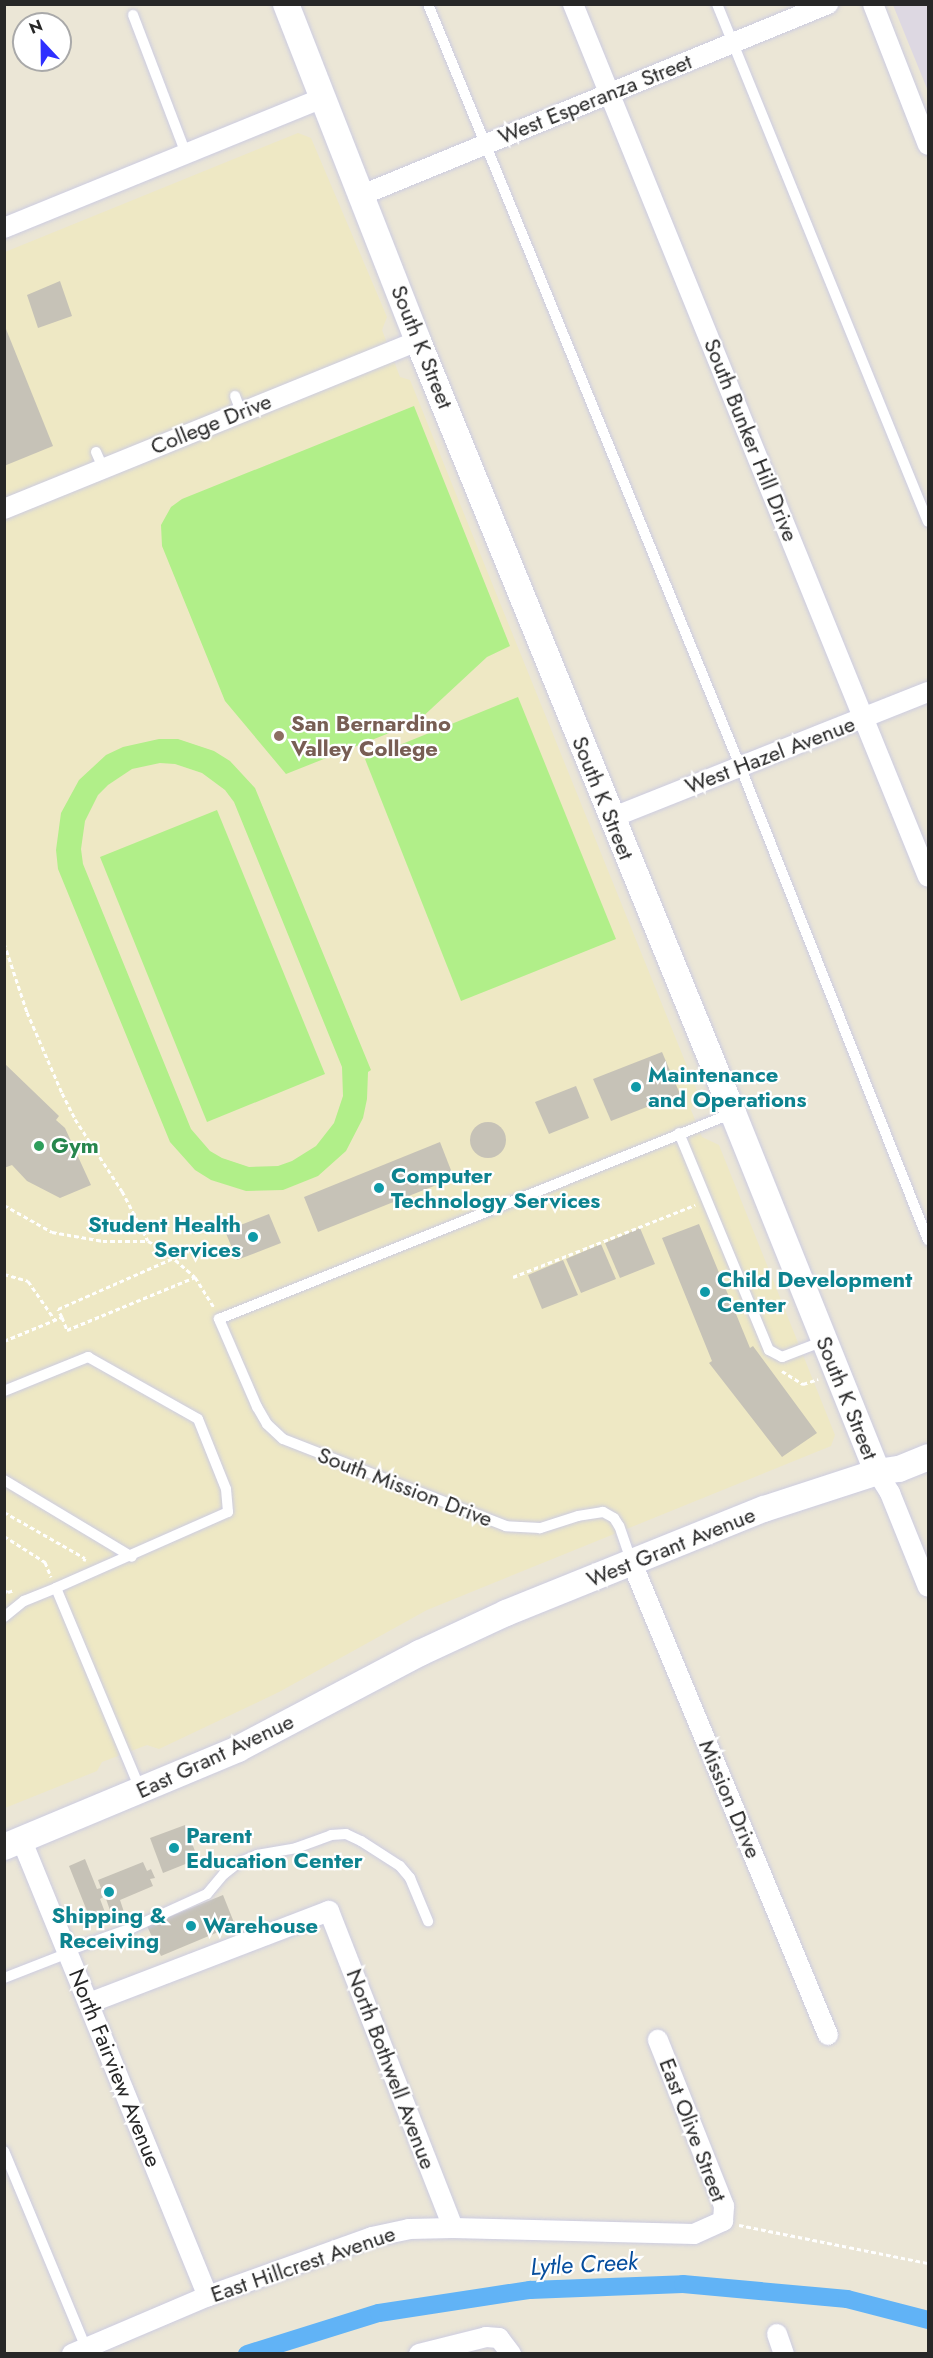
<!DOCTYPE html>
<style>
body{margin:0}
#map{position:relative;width:933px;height:2358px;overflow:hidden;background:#ebe6d6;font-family:Jost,sans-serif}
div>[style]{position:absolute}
.industrial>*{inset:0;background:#ddd8e2}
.education>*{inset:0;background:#eee8c4}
.pitch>*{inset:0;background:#b1ef89}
.canal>*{height:18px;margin:-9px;padding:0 9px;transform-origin:9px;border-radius:9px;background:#61b3f6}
.building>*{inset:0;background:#c6c2b7}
.round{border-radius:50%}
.path>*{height:3px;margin-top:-1.5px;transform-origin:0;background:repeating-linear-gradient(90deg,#fff 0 4.5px,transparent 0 7.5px)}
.roads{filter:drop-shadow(0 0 2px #cccce1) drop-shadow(0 0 2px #cccce1)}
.service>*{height:10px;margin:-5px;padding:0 5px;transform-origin:5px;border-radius:5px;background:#fff}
.minor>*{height:20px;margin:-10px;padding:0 10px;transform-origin:10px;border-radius:10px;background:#fff}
.tertiary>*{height:26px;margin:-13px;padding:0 13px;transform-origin:13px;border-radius:13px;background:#fff}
.dots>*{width:16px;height:16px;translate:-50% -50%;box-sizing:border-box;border:3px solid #fff;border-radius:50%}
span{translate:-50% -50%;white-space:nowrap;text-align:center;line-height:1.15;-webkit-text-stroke:4.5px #fff;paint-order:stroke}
.street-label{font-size:22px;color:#272727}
.education-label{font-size:22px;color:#785e54;font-weight:700}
.left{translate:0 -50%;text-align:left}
.culture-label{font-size:22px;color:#0d838f;font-weight:700}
.right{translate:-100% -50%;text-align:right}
.leisure-label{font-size:22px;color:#27864d;font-weight:700}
.water-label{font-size:24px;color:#054d9d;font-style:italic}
.frame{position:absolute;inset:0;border:6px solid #272727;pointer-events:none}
.north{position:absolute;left:12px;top:12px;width:60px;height:60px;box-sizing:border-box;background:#fff;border:2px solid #a9a9a9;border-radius:50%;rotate:338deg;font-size:16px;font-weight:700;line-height:24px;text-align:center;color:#272727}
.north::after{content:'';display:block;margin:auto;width:21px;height:27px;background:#2f30ff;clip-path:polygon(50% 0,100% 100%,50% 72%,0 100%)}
</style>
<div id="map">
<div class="industrial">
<div style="clip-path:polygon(893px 5px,928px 5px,928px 91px)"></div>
</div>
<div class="education">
<div style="clip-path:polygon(298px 133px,311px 138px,387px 317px,382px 330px,400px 377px,410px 380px,697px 1091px,691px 1110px,702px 1137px,719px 1145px,835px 1435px,831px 1446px,427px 1610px,279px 1692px,159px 1749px,147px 1745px,102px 1762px,97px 1771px,5px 1808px,5px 252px)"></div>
</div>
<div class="pitch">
<div style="clip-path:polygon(414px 406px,510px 646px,487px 657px,417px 722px,286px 774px,225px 701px,162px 546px,161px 525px,171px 507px,182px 499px)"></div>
<div style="clip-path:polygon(518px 697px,616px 939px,461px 1001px,365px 759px)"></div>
<div style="clip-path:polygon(evenodd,159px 739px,178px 739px,214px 751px,230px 761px,255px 788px,371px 1070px,368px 1072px,367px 1099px,363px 1118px,346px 1151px,318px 1176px,283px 1190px,246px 1191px,211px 1180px,195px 1170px,170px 1142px,58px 869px,56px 850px,61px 813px,79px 780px,106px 755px,123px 747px,159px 739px,160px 763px,175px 764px,202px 773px,225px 790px,234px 802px,342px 1067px,343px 1096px,334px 1123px,316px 1146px,292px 1161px,278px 1166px,249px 1167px,222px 1158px,210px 1151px,191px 1129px,83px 864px,81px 849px,85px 821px,98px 795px,108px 785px,132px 769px,160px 763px)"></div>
<div style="clip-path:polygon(217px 810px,325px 1074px,207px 1122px,100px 857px)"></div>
</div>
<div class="canal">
<div style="left:247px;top:2354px;width:138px;rotate:-17.3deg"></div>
<div style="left:379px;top:2313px;width:153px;rotate:-8.7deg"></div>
<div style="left:530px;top:2290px;width:153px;rotate:-2.2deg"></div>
<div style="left:683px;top:2284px;width:165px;rotate:5.2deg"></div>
<div style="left:847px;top:2299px;width:84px;rotate:14.5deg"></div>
</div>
<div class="building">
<div style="clip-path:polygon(60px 281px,72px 316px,38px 328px,27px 295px)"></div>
<div style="clip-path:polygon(4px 324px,53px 446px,4px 466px)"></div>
<div style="clip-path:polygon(662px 1052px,680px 1094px,611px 1121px,593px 1079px)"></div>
<div style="clip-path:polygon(4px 1063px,59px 1116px,56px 1120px,65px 1128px,91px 1185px,60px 1198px,27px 1181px,12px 1165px,4px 1168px)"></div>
<div style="clip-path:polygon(576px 1086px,589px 1118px,549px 1134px,535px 1102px)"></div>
<div class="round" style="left:470px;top:1122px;width:36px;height:36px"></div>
<div style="clip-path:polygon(440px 1142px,454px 1178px,318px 1232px,304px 1197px)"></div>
<div style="clip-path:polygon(269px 1214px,281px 1243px,237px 1260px,225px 1231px)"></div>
<div style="clip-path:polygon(699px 1224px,750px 1348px,753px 1346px,817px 1433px,782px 1457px,709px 1363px,712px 1361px,662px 1238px)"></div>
<div style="clip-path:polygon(640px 1228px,655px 1264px,620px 1278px,605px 1243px)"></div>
<div style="clip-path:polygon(601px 1244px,616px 1279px,581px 1293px,566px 1259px)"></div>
<div style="clip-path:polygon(563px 1260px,578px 1295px,542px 1309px,528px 1275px)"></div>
<div style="clip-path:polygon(185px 1825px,198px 1859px,163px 1873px,150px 1838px)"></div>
<div style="clip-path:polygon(85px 1859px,97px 1889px,101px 1888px,98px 1880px,143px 1862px,147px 1871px,151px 1869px,155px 1878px,150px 1879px,153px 1886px,120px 1900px,124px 1912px,112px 1916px,105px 1896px,100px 1899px,106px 1915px,91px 1921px,69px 1866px)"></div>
<div style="clip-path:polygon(223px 1895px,235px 1925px,161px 1956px,147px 1926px)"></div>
</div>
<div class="path">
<div style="left:4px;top:943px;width:73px;rotate:71.6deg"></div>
<div style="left:27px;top:1012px;width:88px;rotate:66.6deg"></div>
<div style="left:62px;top:1093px;width:29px;rotate:63deg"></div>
<div style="left:75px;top:1119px;width:86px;rotate:56.9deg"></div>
<div style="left:122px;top:1191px;width:56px;rotate:62.5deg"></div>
<div style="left:4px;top:1205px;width:55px;rotate:29.4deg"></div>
<div style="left:52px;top:1232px;width:52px;rotate:10deg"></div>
<div style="left:103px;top:1241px;width:45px"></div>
<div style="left:148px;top:1241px;width:18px;rotate:29deg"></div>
<div style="left:164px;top:1250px;width:41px;rotate:41.1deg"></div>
<div style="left:195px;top:1277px;width:36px;rotate:58deg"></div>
<div style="left:4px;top:1274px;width:25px;rotate:16deg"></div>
<div style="left:28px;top:1281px;width:47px;rotate:55.3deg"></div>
<div style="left:513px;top:1277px;width:196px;rotate:-21.6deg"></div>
<div style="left:62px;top:1317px;width:9px;rotate:-117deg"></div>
<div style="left:58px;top:1309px;width:129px;rotate:-23.8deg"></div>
<div style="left:4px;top:1341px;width:63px;rotate:-22.5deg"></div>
<div style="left:62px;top:1317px;width:14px;rotate:69deg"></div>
<div style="left:67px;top:1330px;width:139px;rotate:-22.5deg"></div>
<div style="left:782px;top:1371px;width:25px;rotate:32deg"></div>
<div style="left:803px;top:1384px;width:16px;rotate:-18deg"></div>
<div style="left:4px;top:1512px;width:93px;rotate:29.6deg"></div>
<div style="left:85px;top:1558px;width:3px;rotate:108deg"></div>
<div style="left:4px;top:1536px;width:49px;rotate:32.4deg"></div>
<div style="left:45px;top:1562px;width:16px;rotate:68deg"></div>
<div style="left:4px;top:1590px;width:4px;rotate:27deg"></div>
<div style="left:8px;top:1592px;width:6px;rotate:-18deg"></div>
<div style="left:739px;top:2225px;width:193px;rotate:11.4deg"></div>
</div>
<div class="roads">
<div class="service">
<div style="left:428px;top:4px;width:823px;rotate:67.73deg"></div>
<div style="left:740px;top:766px;width:510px;rotate:68.37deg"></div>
<div style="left:717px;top:4px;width:559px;rotate:67.84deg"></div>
<div style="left:133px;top:15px;width:149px;rotate:69.1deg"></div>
<div style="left:235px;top:396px;width:17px;rotate:69deg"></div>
<div style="left:96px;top:452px;width:17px;rotate:66deg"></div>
<div style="left:679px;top:1133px;width:235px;rotate:67.5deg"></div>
<div style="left:769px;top:1350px;width:15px;rotate:28deg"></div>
<div style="left:782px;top:1357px;width:45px;rotate:-20.9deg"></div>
<div style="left:4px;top:1391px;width:91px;rotate:-22deg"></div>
<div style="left:88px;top:1357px;width:126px;rotate:29.4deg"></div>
<div style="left:198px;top:1419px;width:75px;rotate:68.2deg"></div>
<div style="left:226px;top:1489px;width:23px;rotate:85deg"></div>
<div style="left:228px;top:1512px;width:188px;rotate:156.2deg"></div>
<div style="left:56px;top:1588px;width:220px;rotate:67.3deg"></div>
<div style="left:4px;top:1480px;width:149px;rotate:31deg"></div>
<div style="left:632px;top:1563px;width:39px;rotate:-109deg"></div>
<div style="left:619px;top:1526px;width:9px;rotate:-122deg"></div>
<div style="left:614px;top:1518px;width:13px;rotate:-151deg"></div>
<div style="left:603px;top:1512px;width:25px;rotate:171deg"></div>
<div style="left:578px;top:1516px;width:40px;rotate:162deg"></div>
<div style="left:540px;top:1528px;width:34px;rotate:-177deg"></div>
<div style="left:506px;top:1526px;width:239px;rotate:-158.7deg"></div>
<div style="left:283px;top:1439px;width:22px;rotate:-137deg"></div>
<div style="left:267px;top:1424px;width:20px;rotate:-120deg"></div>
<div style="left:257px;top:1407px;width:96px;rotate:-113.4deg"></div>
<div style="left:219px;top:1319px;width:554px;rotate:-21.84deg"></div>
<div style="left:4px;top:1617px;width:26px;rotate:-39deg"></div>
<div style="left:24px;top:1601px;width:35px;rotate:-22deg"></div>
<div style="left:67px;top:1951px;width:69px;rotate:-19.5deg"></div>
<div style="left:132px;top:1928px;width:82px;rotate:-24.4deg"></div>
<div style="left:207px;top:1894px;width:26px;rotate:-50deg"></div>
<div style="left:224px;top:1874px;width:18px;rotate:-38deg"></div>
<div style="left:238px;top:1863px;width:21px;rotate:-23deg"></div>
<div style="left:257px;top:1855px;width:40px;rotate:-10deg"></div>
<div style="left:296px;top:1848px;width:37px;rotate:-20deg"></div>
<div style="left:331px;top:1835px;width:15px;rotate:-4deg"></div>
<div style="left:346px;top:1834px;width:17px;rotate:25deg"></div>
<div style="left:361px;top:1841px;width:46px;rotate:32.7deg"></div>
<div style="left:400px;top:1866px;width:16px;rotate:50deg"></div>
<div style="left:410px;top:1878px;width:47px;rotate:67.3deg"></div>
<div style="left:4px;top:1978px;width:69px;rotate:-21.3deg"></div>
<div style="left:4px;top:2151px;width:213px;rotate:67.4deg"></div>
</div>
<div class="minor">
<div style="left:573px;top:4px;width:942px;rotate:67.87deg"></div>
<div style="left:873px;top:4px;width:151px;rotate:68.7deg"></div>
<div style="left:362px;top:195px;width:504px;rotate:-22.29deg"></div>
<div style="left:4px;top:228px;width:344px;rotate:-22.2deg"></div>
<div style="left:4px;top:509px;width:447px;rotate:-22.1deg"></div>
<div style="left:611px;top:818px;width:341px;rotate:-21.7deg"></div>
<div style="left:877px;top:1472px;width:25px;rotate:58deg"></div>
<div style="left:890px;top:1493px;width:101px;rotate:68deg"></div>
<div style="left:632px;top:1563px;width:511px;rotate:67.45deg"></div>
<div style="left:22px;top:1841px;width:492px;rotate:67.8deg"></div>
<div style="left:89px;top:2003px;width:257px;rotate:-21deg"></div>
<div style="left:329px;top:1911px;width:340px;rotate:68.6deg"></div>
<div style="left:777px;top:2334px;width:21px;rotate:71deg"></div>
<div style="left:72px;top:2354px;width:148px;rotate:-23.1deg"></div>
<div style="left:208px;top:2296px;width:174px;rotate:-19.8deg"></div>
<div style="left:372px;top:2237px;width:38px;rotate:-12deg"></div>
<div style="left:409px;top:2229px;width:44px;rotate:-1.3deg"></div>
<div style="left:453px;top:2228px;width:241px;rotate:1.4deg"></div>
<div style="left:694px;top:2234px;width:32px;rotate:-24deg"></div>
<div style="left:723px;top:2221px;width:15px;rotate:-86deg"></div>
<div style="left:724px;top:2206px;width:179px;rotate:-111.7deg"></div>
<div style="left:419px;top:2354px;width:69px;rotate:-14.2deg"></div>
<div style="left:486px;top:2337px;width:13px;rotate:4deg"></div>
<div style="left:499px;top:2338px;width:20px;rotate:53deg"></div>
</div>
<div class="tertiary">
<div style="left:286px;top:4px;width:362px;rotate:68.6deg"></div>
<div style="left:418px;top:341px;width:834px;rotate:67.8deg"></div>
<div style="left:733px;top:1113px;width:387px;rotate:68.1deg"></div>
<div style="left:4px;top:1847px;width:254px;rotate:-22.7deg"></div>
<div style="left:238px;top:1749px;width:206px;rotate:-27.8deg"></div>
<div style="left:420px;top:1653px;width:95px;rotate:-24.9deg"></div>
<div style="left:506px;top:1613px;width:278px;rotate:-22deg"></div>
<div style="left:764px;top:1509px;width:119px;rotate:-18.1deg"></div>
<div style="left:877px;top:1472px;width:22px;rotate:-8deg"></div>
<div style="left:899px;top:1469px;width:31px;rotate:-22deg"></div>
</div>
</div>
<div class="dots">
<div style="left:279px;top:736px;background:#8d6e63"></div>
<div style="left:636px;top:1087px;background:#0f9aa8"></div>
<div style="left:39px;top:1146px;background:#2e9e5b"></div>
<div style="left:379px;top:1188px;background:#0f9aa8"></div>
<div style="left:253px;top:1237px;background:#0f9aa8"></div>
<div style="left:705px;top:1292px;background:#0f9aa8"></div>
<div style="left:174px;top:1848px;background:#0f9aa8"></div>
<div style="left:109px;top:1892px;background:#0f9aa8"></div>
<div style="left:191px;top:1926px;background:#0f9aa8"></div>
</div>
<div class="street-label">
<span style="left:595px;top:99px;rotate:-22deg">West Esperanza Street</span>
<span style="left:422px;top:347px;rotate:68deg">South K Street</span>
<span style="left:211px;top:424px;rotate:-22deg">College Drive</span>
<span style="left:751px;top:440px;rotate:68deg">South Bunker Hill Drive</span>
<span style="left:770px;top:755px;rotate:-21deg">West Hazel Avenue</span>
<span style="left:603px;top:798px;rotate:68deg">South K Street</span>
<span style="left:847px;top:1398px;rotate:68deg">South K Street</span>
<span style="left:405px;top:1487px;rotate:21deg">South Mission Drive</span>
<span style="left:671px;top:1547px;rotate:-22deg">West Grant Avenue</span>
<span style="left:215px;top:1756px;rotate:-25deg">East Grant Avenue</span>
<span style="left:730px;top:1799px;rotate:67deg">Mission Drive</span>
<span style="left:115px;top:2068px;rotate:68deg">North Fairview Avenue</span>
<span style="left:391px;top:2069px;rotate:69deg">North Bothwell Avenue</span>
<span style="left:693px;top:2130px;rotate:69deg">East Olive Street</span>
<span style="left:303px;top:2264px;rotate:-19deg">East Hillcrest Avenue</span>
</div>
<div class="education-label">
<span class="left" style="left:291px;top:736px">San Bernardino<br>Valley College</span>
</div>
<div class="culture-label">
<span class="left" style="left:648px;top:1087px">Maintenance<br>and Operations</span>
<span class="left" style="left:391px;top:1188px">Computer<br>Technology Services</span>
<span class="right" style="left:241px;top:1237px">Student Health<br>Services</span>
<span class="left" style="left:717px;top:1292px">Child Development<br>Center</span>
<span class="left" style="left:186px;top:1848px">Parent<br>Education Center</span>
<span style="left:109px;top:1928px">Shipping &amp;<br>Receiving</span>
<span class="left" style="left:203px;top:1926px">Warehouse</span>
</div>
<div class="leisure-label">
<span class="left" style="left:51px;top:1146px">Gym</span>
</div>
<div class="water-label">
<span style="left:584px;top:2264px;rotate:-3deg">Lytle Creek</span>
</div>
<div class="frame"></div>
<div class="north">N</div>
</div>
